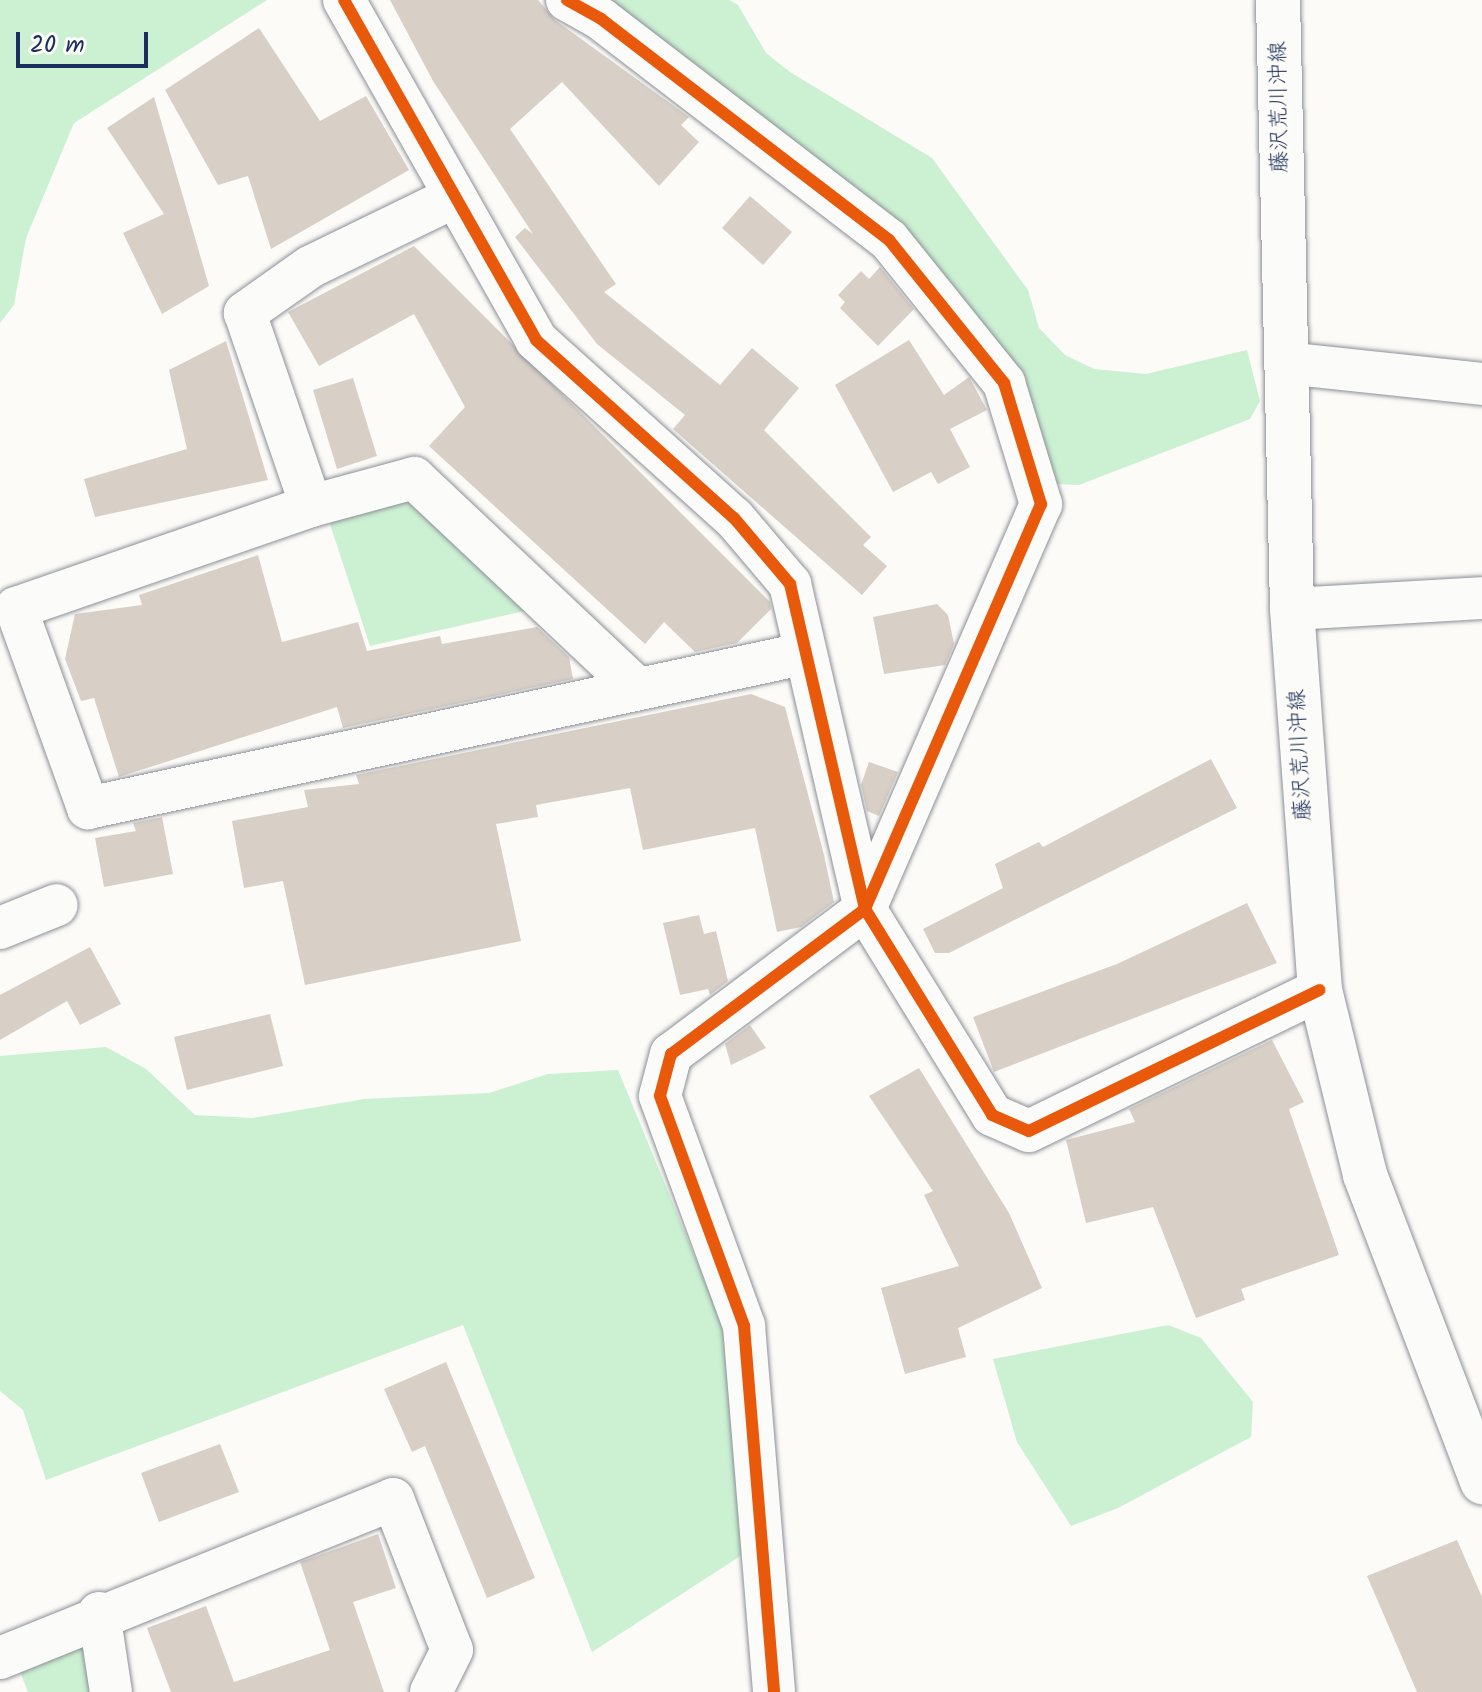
<!DOCTYPE html>
<meta charset="utf-8">
<style>
body{margin:0}
#map{position:relative;width:1482px;height:1692px;overflow:hidden;background:#fcfbf8;font-family:Kalam,"Klee One",sans-serif}
div>[style]{position:absolute}
.green>*{inset:0;background:#cbf0d2}
.building>*{inset:0;background:#d8cfc7}
.roads{filter:drop-shadow(0 0 2px #8c9097) drop-shadow(0 0 2px #8c9097)}
.minor>*{height:42px;margin:-21px;padding:0 21px;transform-origin:21px;border-radius:21px;background:#fbfbf9}
.secondary>*{height:44px;margin:-22px;padding:0 22px;transform-origin:22px;border-radius:22px;background:#fbfbf9}
.cycleway>*{height:12px;margin:-6px;padding:0 6px;transform-origin:6px;border-radius:6px;background:#e8590c}
span{translate:-50% -50%;white-space:nowrap;text-align:center;line-height:1.15;-webkit-text-stroke:6px #fdfcf7;paint-order:stroke}
.street-label{font-size:22px;color:#1b2f5e}
.scale{position:absolute;left:16px;top:32px;width:132px;height:36px;box-sizing:border-box;border:4px solid #1b2f5e;border-top:0;padding-left:10px;font-size:24px;line-height:28px;white-space:nowrap;color:#1b2f5e;-webkit-text-stroke:6px #fdfcf7;paint-order:stroke}
</style>
<div id="map">
<div class="green">
<div style="clip-path:polygon(0 0,267px 0,74px 123px,26px 238px,14px 305px,0 323px)"></div>
<div style="clip-path:polygon(593px 0,729px 0,738px 5px,766px 53px,790px 72px,932px 158px,1028px 290px,1039px 328px,1065px 355px,1094px 369px,1146px 374px,1247px 350px,1260px 401px,1250px 419px,1079px 485px,1053px 484px,1020px 387px)"></div>
<div style="clip-path:polygon(411px 496px,533px 609px,370px 646px,328px 518px)"></div>
<div style="clip-path:polygon(106px 1047px,146px 1069px,195px 1115px,252px 1118px,364px 1099px,489px 1093px,548px 1074px,618px 1070px,726px 1332px,742px 1555px,592px 1652px,463px 1325px,46px 1480px,23px 1410px,0 1391px,0 1056px)"></div>
<div style="clip-path:polygon(1168px 1325px,1201px 1338px,1253px 1402px,1251px 1437px,1118px 1508px,1071px 1526px,1017px 1442px,993px 1359px)"></div>
<div style="clip-path:polygon(92px 1624px,100px 1692px,28px 1692px,15px 1659px)"></div>
</div>
<div class="building">
<div style="clip-path:polygon(390px 0,538px 0,555px 20px,689px 117px,681px 125px,699px 142px,659px 186px,562px 82px,510px 129px,616px 284px,604px 292px,720px 385px,752px 348px,799px 388px,764px 430px,871px 537px,863px 545px,887px 566px,862px 595px,673px 429px,685px 415px,597px 344px,515px 237px,525px 228px,533px 234px,433px 81px)"></div>
<div style="clip-path:polygon(259px 28px,320px 121px,366px 96px,409px 170px,271px 249px,248px 176px,218px 185px,165px 90px)"></div>
<div style="clip-path:polygon(154px 97px,209px 286px,162px 314px,123px 233px,164px 214px,107px 128px)"></div>
<div style="clip-path:polygon(750px 196px,792px 232px,763px 265px,722px 228px)"></div>
<div style="clip-path:polygon(414px 246px,770px 602px,771px 609px,737px 643px,695px 652px,664px 622px,645px 644px,429px 446px,465px 407px,414px 314px,319px 366px,288px 312px)"></div>
<div style="clip-path:polygon(880px 267px,914px 309px,878px 346px,840px 308px,845px 302px,838px 295px,861px 271px,869px 279px)"></div>
<div style="clip-path:polygon(909px 340px,944px 395px,969px 377px,987px 410px,950px 429px,970px 467px,938px 484px,931px 472px,893px 492px,835px 385px)"></div>
<div style="clip-path:polygon(226px 341px,268px 480px,95px 517px,84px 479px,187px 449px,169px 370px)"></div>
<div style="clip-path:polygon(353px 378px,377px 456px,337px 469px,313px 390px)"></div>
<div style="clip-path:polygon(258px 555px,282px 642px,358px 622px,367px 651px,440px 636px,442px 644px,537px 627px,569px 657px,573px 679px,343px 728px,337px 707px,119px 777px,94px 698px,81px 701px,65px 659px,75px 614px,142px 605px,139px 595px)"></div>
<div style="clip-path:polygon(937px 604px,948px 615px,954px 644px,945px 665px,884px 674px,873px 617px)"></div>
<div style="clip-path:polygon(751px 694px,785px 707px,824px 855px,834px 902px,801px 927px,777px 932px,755px 828px,643px 850px,630px 788px,536px 805px,538px 817px,496px 824px,521px 941px,305px 985px,283px 881px,244px 888px,232px 821px,308px 807px,304px 790px,359px 784px,356px 775px)"></div>
<div style="clip-path:polygon(1211px 759px,1237px 808px,949px 953px,935px 953px,923px 929px,1003px 888px,995px 864px,1039px 842px,1043px 847px)"></div>
<div style="clip-path:polygon(869px 762px,898px 772px,879px 816px,867px 811px,861px 785px)"></div>
<div style="clip-path:polygon(162px 817px,173px 874px,104px 887px,95px 838px,136px 831px,133px 823px)"></div>
<div style="clip-path:polygon(1247px 903px,1277px 963px,994px 1072px,973px 1017px,1117px 964px)"></div>
<div style="clip-path:polygon(699px 915px,704px 934px,716px 931px,728px 981px,710px 995px,708px 989px,680px 995px,663px 923px)"></div>
<div style="clip-path:polygon(90px 947px,121px 1004px,80px 1025px,67px 1001px,0 1040px,0 995px)"></div>
<div style="clip-path:polygon(270px 1014px,283px 1066px,187px 1090px,174px 1037px)"></div>
<div style="clip-path:polygon(750px 1025px,766px 1048px,731px 1065px,725px 1044px)"></div>
<div style="clip-path:polygon(1272px 1040px,1304px 1102px,1289px 1109px,1339px 1255px,1241px 1289px,1245px 1300px,1196px 1318px,1153px 1207px,1086px 1223px,1066px 1140px,1135px 1122px,1129px 1109px)"></div>
<div style="clip-path:polygon(919px 1068px,1009px 1213px,1042px 1288px,958px 1328px,966px 1357px,905px 1374px,881px 1288px,959px 1266px,924px 1195px,933px 1191px,869px 1096px)"></div>
<div style="clip-path:polygon(446px 1362px,535px 1578px,487px 1598px,425px 1446px,412px 1452px,384px 1389px)"></div>
<div style="clip-path:polygon(220px 1444px,239px 1492px,159px 1522px,141px 1473px)"></div>
<div style="clip-path:polygon(378px 1534px,396px 1588px,353px 1602px,384px 1692px,171px 1692px,147px 1628px,206px 1606px,234px 1682px,330px 1650px,300px 1562px)"></div>
<div style="clip-path:polygon(1457px 1540px,1482px 1597px,1482px 1692px,1417px 1692px,1367px 1576px)"></div>
</div>
<div class="roads">
<div class="minor">
<div style="left:344px;top:0;width:390px;rotate:60.5deg"></div>
<div style="left:536px;top:340px;width:266px;rotate:42deg"></div>
<div style="left:734px;top:518px;width:87px;rotate:49.7deg"></div>
<div style="left:790px;top:584px;width:334px;rotate:77deg"></div>
<div style="left:865px;top:909px;width:242px;rotate:143.2deg"></div>
<div style="left:671px;top:1054px;width:43px;rotate:104.7deg"></div>
<div style="left:660px;top:1096px;width:245px;rotate:69.9deg"></div>
<div style="left:744px;top:1326px;width:367px;rotate:85.3deg"></div>
<div style="left:567px;top:0;width:39px;rotate:29deg"></div>
<div style="left:601px;top:19px;width:363px;rotate:37.5deg"></div>
<div style="left:889px;top:240px;width:184px;rotate:51.2deg"></div>
<div style="left:1004px;top:383px;width:127px;rotate:73deg"></div>
<div style="left:1041px;top:504px;width:442px;rotate:113.5deg"></div>
<div style="left:865px;top:909px;width:242px;rotate:58.3deg"></div>
<div style="left:992px;top:1115px;width:40px;rotate:23.4deg"></div>
<div style="left:1029px;top:1131px;width:323px;rotate:-25.9deg"></div>
<div style="left:454px;top:197px;width:160px;rotate:154.1deg"></div>
<div style="left:310px;top:267px;width:80px;rotate:144.7deg"></div>
<div style="left:245px;top:313px;width:204px;rotate:71.1deg"></div>
<div style="left:311px;top:506px;width:312px;rotate:160.9deg"></div>
<div style="left:16px;top:608px;width:213px;rotate:70.2deg"></div>
<div style="left:88px;top:808px;width:730px;rotate:-12.17deg"></div>
<div style="left:1286px;top:363px;width:197px;rotate:6.1deg"></div>
<div style="left:311px;top:506px;width:107px;rotate:-15.2deg"></div>
<div style="left:414px;top:478px;width:306px;rotate:43.3deg"></div>
<div style="left:1292px;top:609px;width:190px;rotate:-3.3deg"></div>
<div style="left:0;top:928px;width:61px;rotate:-22deg"></div>
<div style="left:99px;top:1613px;width:80px;rotate:81.4deg"></div>
<div style="left:0;top:1658px;width:424px;rotate:-22deg"></div>
<div style="left:393px;top:1499px;width:162px;rotate:68.7deg"></div>
<div style="left:452px;top:1650px;width:47px;rotate:116.6deg"></div>
</div>
<div class="secondary">
<div style="left:1278px;top:0;width:609px;rotate:88.68deg"></div>
<div style="left:1292px;top:609px;width:382px;rotate:85.8deg"></div>
<div style="left:1320px;top:990px;width:190px;rotate:76.3deg"></div>
<div style="left:1365px;top:1175px;width:329px;rotate:69.1deg"></div>
</div>
</div>
<div class="cycleway">
<div style="left:344px;top:0;width:390px;rotate:60.5deg"></div>
<div style="left:536px;top:340px;width:266px;rotate:42deg"></div>
<div style="left:734px;top:518px;width:87px;rotate:49.7deg"></div>
<div style="left:790px;top:584px;width:334px;rotate:77deg"></div>
<div style="left:865px;top:909px;width:242px;rotate:143.2deg"></div>
<div style="left:671px;top:1054px;width:43px;rotate:104.7deg"></div>
<div style="left:660px;top:1096px;width:245px;rotate:69.9deg"></div>
<div style="left:744px;top:1326px;width:367px;rotate:85.3deg"></div>
<div style="left:567px;top:0;width:39px;rotate:29deg"></div>
<div style="left:601px;top:19px;width:363px;rotate:37.5deg"></div>
<div style="left:889px;top:240px;width:184px;rotate:51.2deg"></div>
<div style="left:1004px;top:383px;width:127px;rotate:73deg"></div>
<div style="left:1041px;top:504px;width:442px;rotate:113.5deg"></div>
<div style="left:865px;top:909px;width:242px;rotate:58.3deg"></div>
<div style="left:992px;top:1115px;width:40px;rotate:23.4deg"></div>
<div style="left:1029px;top:1131px;width:323px;rotate:-25.9deg"></div>
</div>
<div class="street-label">
<span style="left:1280px;top:107px;rotate:-91deg">藤沢荒川沖線</span>
<span style="left:1301px;top:755px;rotate:-93deg">藤沢荒川沖線</span>
</div>
<div class="scale">20 m</div>
</div>
